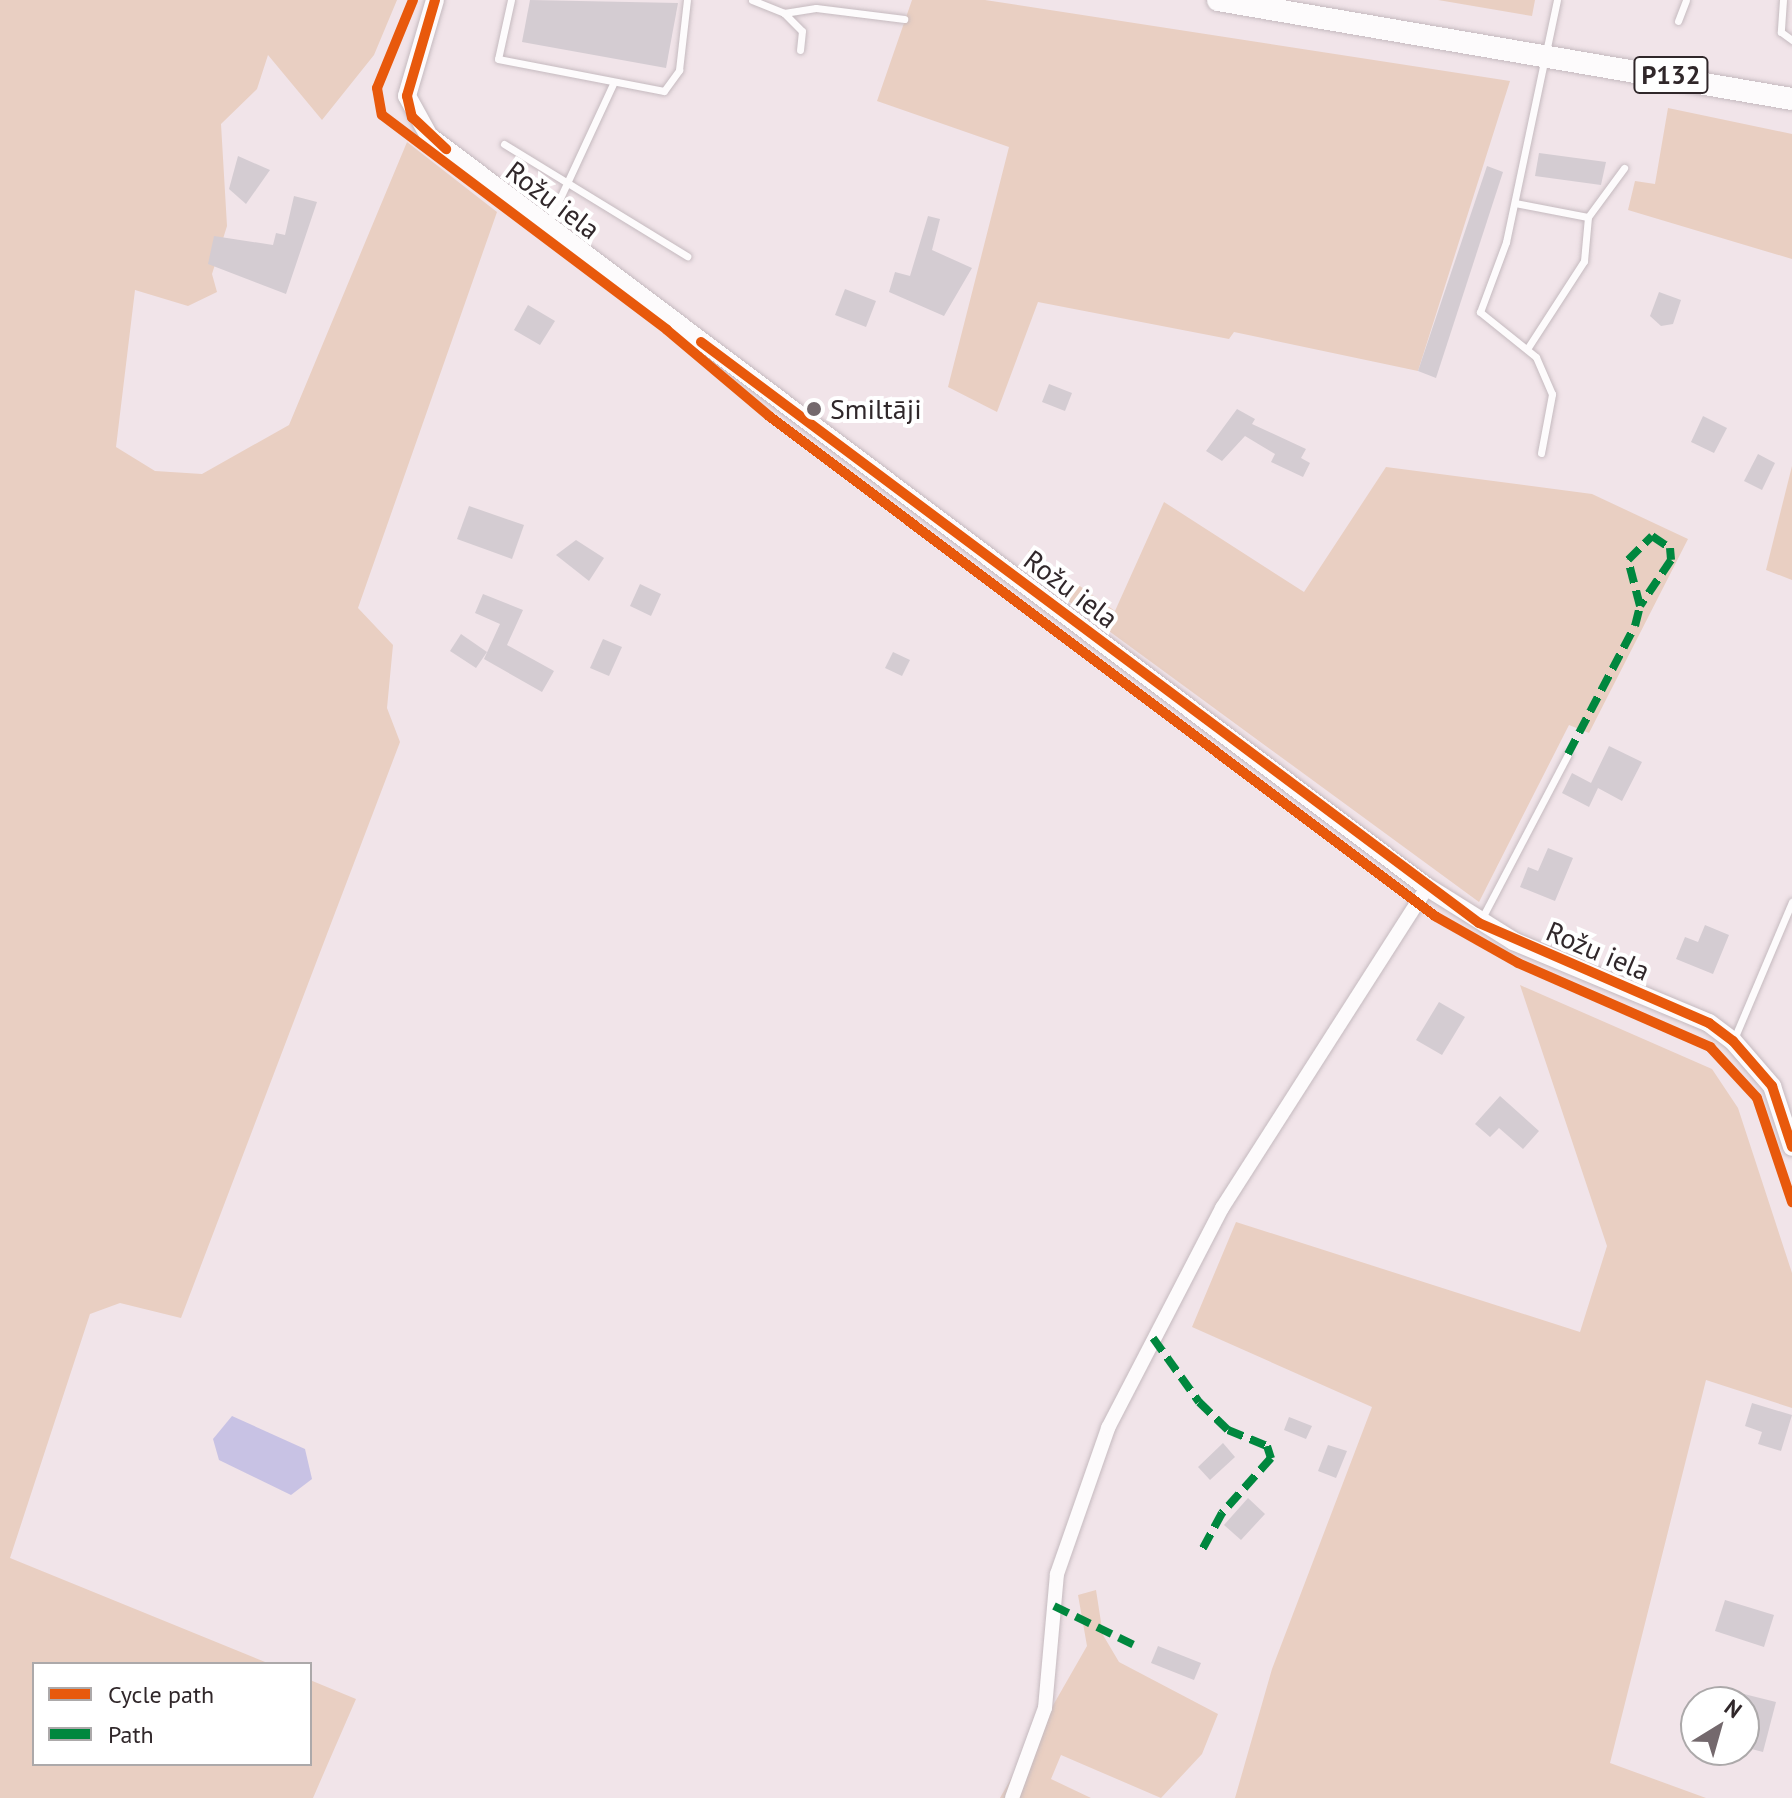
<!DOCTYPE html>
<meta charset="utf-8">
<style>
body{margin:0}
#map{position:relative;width:1792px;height:1798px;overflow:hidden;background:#f1e4e9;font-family:"PT Sans",sans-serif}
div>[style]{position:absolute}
.green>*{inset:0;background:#e9cfc2}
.water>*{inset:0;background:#c8c2e4}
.building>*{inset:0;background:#d4ccd2}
.roads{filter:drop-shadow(0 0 2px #c5babf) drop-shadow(0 0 2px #c5babf)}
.service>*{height:7px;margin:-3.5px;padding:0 3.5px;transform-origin:3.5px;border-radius:3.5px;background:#fdfbfc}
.minor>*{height:14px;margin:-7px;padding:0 7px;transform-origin:7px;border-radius:7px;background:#fdfbfc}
.tertiary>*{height:18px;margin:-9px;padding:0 9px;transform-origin:9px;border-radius:9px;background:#fdfbfc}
.primary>*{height:22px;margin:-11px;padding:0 11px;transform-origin:11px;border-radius:11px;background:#fdfbfc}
.quiet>*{height:8px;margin-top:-4px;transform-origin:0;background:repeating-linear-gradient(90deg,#00873e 0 16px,transparent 0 24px)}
.cycleway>*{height:10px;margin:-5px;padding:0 5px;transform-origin:5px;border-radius:5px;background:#e8590c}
.dots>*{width:22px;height:22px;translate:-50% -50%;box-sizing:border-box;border:4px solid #fff;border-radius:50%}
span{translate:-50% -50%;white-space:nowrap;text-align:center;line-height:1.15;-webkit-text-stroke:8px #fff;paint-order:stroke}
.shield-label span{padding:2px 6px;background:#fff;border:2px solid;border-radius:6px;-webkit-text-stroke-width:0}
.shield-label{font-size:26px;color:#30272a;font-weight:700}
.street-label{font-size:28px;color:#30272a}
.poi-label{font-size:28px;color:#30272a}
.left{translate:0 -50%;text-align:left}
.legend{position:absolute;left:32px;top:1662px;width:280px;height:104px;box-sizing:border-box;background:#fff;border:2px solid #aca9aa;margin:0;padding:10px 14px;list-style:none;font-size:24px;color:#30272a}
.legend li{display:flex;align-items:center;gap:16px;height:40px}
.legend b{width:40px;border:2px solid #aca9aa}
.north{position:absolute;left:1680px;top:1686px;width:80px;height:80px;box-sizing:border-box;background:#fff;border:2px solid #aca9aa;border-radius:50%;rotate:37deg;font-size:22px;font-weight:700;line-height:32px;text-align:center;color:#30272a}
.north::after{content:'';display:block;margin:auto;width:28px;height:36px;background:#74696d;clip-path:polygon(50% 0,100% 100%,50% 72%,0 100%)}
</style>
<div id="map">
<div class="green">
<div style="clip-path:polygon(0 0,397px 0,374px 55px,322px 120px,268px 55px,257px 89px,221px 124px,227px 226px,212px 274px,217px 292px,188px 306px,135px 290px,116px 447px,155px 471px,202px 474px,289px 425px,407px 142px,497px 212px,358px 608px,393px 645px,387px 708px,400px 742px,181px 1318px,120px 1303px,90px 1314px,10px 1558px,270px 1664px,34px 1664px,34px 1764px,310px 1764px,310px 1680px,356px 1699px,313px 1798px,0 1798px)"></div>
<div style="clip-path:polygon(912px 0,985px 0,1510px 81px,1418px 371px,1234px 332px,1229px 339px,1038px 302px,997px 412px,948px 387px,1009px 147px,877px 101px)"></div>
<div style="clip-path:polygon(1438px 0,1535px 0,1532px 16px)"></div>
<div style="clip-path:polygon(1668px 108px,1792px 134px,1792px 259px,1628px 210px,1635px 181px,1655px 184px)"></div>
<div style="clip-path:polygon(1792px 466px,1792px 580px,1766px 570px)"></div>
<div style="clip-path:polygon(1386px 467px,1592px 494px,1688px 539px,1589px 733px,1569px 725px,1479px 902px,1023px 568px,1029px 550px,1115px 611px,1164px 502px,1304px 592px)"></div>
<div style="clip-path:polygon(1520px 985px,1712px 1069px,1738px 1108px,1792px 1273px,1792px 1408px,1706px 1380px,1610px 1763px,1706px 1798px,1235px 1798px,1272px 1669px,1372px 1407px,1192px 1327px,1236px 1222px,1580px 1332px,1607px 1246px)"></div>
<div style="clip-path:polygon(1096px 1590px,1103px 1635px,1119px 1662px,1218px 1714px,1202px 1754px,1161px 1798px,1061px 1755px,1051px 1779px,1091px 1798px,1000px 1798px,1087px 1646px,1078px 1595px)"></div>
</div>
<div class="water">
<div style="clip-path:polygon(232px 1416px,305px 1449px,312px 1479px,291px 1495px,219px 1460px,213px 1439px)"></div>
</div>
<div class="building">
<div style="clip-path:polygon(530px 0,678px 3px,666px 68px,522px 42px)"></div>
<div style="clip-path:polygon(1539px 153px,1606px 162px,1601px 185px,1535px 176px)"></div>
<div style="clip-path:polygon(238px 156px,270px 170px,246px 204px,229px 189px)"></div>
<div style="clip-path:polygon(1487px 166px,1503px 172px,1436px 378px,1418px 371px)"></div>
<div style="clip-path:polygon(294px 196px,317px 202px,286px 294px,208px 264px,214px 236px,273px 245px,276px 233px,285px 235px)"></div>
<div style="clip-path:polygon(928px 216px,940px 219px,932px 250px,972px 268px,944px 316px,889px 292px,895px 272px,910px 276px)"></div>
<div style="clip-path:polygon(845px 289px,876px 301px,866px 327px,835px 315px)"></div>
<div style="clip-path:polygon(1659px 292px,1681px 300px,1673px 324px,1661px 326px,1650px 316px)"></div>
<div style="clip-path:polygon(528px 305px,555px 321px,540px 345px,514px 330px)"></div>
<div style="clip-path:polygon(1049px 384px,1072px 393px,1065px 411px,1042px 402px)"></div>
<div style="clip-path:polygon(1237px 409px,1255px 419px,1252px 424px,1306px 449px,1301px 458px,1310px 463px,1303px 477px,1271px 462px,1275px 454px,1245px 436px,1222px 461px,1206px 451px)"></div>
<div style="clip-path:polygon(1703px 416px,1727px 428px,1714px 453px,1691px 442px)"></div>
<div style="clip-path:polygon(1758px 454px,1775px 463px,1762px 490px,1744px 481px)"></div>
<div style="clip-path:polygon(469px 506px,524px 525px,512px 559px,457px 539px)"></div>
<div style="clip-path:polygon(576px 540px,604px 558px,589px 581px,556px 555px)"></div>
<div style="clip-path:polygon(640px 584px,661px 594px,651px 616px,630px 606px)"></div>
<div style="clip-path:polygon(483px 594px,523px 610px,507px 645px,554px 671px,542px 692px,484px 659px,500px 624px,475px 613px)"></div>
<div style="clip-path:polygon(461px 634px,487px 652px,476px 668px,450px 651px)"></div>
<div style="clip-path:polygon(603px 639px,622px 647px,609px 676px,590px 668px)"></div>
<div style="clip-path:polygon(893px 652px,910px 660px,902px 676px,885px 668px)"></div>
<div style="clip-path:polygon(1609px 746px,1642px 762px,1622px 801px,1598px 788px,1589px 807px,1562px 793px,1572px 773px,1591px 783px)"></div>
<div style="clip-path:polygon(1548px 848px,1573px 858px,1555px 901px,1520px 887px,1528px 867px,1538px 871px)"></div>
<div style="clip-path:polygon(1705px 925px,1729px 935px,1713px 974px,1676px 959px,1685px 937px,1698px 942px)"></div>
<div style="clip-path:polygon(1439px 1002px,1465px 1017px,1442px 1055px,1416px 1040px)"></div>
<div style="clip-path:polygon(1500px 1096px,1539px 1131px,1523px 1149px,1499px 1128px,1490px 1137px,1475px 1124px)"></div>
<div style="clip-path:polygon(1752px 1403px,1792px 1415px,1781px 1451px,1758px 1444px,1762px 1432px,1745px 1426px)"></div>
<div style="clip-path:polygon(1289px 1417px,1312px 1426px,1306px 1439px,1284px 1430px)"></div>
<div style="clip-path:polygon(1223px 1443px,1235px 1457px,1210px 1480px,1198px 1467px)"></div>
<div style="clip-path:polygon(1328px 1445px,1347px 1451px,1336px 1478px,1318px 1471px)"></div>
<div style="clip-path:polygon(1248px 1498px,1265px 1514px,1241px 1540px,1224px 1525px)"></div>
<div style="clip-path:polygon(1725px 1600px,1774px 1615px,1764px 1647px,1715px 1631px)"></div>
<div style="clip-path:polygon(1158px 1646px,1201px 1663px,1194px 1680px,1151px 1663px)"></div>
<div style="clip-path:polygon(1744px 1694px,1776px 1702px,1763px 1752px,1744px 1747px)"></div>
</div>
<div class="roads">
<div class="service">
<div style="left:511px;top:0;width:60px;rotate:102.4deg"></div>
<div style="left:498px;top:59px;width:169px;rotate:10.9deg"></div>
<div style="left:664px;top:91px;width:26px;rotate:-54deg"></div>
<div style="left:679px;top:70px;width:70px;rotate:-83.5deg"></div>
<div style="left:752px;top:0;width:35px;rotate:22deg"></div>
<div style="left:784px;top:13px;width:25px;rotate:45deg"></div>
<div style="left:802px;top:31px;width:19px;rotate:96deg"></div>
<div style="left:1783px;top:0;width:32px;rotate:94deg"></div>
<div style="left:1781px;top:32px;width:14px;rotate:36deg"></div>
<div style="left:784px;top:13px;width:32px;rotate:-9deg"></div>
<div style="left:816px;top:8px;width:89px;rotate:7.1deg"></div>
<div style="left:1678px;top:21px;width:22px;rotate:-69deg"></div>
<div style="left:504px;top:144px;width:215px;rotate:31.5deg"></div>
<div style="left:1515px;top:203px;width:74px;rotate:10.9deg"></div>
<div style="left:1588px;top:217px;width:44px;rotate:95.2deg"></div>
<div style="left:1584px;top:261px;width:105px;rotate:122.9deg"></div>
<div style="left:1588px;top:217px;width:61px;rotate:-53.7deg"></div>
<div style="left:548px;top:224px;width:154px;rotate:-65.1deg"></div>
<div style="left:1541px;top:453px;width:60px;rotate:-79.4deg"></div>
<div style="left:1552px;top:394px;width:40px;rotate:-113.4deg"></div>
<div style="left:1536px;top:357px;width:72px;rotate:-141.2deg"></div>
<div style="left:1480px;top:312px;width:75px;rotate:-69.6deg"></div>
<div style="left:1506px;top:242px;width:247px;rotate:-78.1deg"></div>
<div style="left:1482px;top:918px;width:185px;rotate:-62.3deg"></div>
<div style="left:1734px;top:1039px;width:149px;rotate:-67.1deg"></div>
</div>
<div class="minor">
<div style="left:1012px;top:1798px;width:96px;rotate:-69.9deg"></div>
<div style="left:1045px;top:1708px;width:135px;rotate:-84.9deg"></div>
<div style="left:1057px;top:1574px;width:155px;rotate:-70.7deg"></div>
<div style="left:1108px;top:1428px;width:248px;rotate:-62.6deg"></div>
<div style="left:1222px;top:1208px;width:381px;rotate:-57.4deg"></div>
</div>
<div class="tertiary">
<div style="left:435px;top:0;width:100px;rotate:106.3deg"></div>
<div style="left:407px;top:96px;width:46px;rotate:61.2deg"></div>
<div style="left:429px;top:136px;width:1249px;rotate:36.96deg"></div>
<div style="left:1427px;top:887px;width:102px;rotate:32.1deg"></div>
<div style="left:1513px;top:941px;width:212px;rotate:22.7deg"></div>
<div style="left:1709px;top:1023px;width:30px;rotate:37deg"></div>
<div style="left:1733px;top:1041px;width:60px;rotate:49.1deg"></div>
<div style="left:1772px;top:1086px;width:64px;rotate:71.8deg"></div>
</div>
<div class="primary">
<div style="left:1218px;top:0;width:582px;rotate:9.79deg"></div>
</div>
</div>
<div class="quiet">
<div style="left:1568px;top:754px;width:144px;rotate:-62.4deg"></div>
<div style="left:1635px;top:626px;width:21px;rotate:-76deg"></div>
<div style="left:1640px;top:606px;width:48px;rotate:-104.6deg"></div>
<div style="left:1628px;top:560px;width:34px;rotate:-45deg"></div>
<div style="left:1652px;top:536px;width:22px;rotate:34deg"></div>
<div style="left:1670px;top:548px;width:12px;rotate:85deg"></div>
<div style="left:1671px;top:560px;width:55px;rotate:124deg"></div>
<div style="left:1153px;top:1338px;width:79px;rotate:54.3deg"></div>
<div style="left:1199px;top:1402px;width:40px;rotate:44deg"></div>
<div style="left:1228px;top:1430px;width:42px;rotate:22.3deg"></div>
<div style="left:1267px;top:1446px;width:13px;rotate:72deg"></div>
<div style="left:1271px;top:1458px;width:74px;rotate:131.7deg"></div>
<div style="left:1222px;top:1513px;width:42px;rotate:118.4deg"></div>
<div style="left:1054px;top:1606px;width:89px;rotate:26deg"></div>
</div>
<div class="cycleway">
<div style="left:413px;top:0;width:95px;rotate:112.2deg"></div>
<div style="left:377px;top:88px;width:27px;rotate:80deg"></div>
<div style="left:382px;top:115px;width:357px;rotate:37deg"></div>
<div style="left:667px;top:330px;width:133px;rotate:40.1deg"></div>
<div style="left:769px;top:416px;width:833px;rotate:36.9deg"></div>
<div style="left:1435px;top:916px;width:95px;rotate:29.5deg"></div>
<div style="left:1518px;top:963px;width:210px;rotate:23.6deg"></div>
<div style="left:1710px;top:1047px;width:69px;rotate:47.3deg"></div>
<div style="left:1757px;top:1098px;width:110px;rotate:71.4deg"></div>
<div style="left:435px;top:0;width:100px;rotate:106.3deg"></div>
<div style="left:407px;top:96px;width:22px;rotate:77deg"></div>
<div style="left:412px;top:117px;width:47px;rotate:43.3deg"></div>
<div style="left:701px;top:342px;width:971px;rotate:36.75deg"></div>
<div style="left:1479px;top:923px;width:251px;rotate:23.5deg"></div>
<div style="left:1709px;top:1023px;width:30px;rotate:37deg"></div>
<div style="left:1733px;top:1041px;width:60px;rotate:49.1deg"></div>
<div style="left:1772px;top:1086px;width:64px;rotate:71.8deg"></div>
</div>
<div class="dots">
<div style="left:814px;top:409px;background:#74696d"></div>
</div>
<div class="shield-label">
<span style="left:1671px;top:75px">P132</span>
</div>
<div class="street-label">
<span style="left:553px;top:200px;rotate:37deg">Rožu iela</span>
<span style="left:1071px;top:589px;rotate:37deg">Rožu iela</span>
<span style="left:1598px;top:951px;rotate:23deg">Rožu iela</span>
</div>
<div class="poi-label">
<span class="left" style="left:830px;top:409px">Smiltāji</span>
</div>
<ul class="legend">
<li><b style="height:10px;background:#e8590c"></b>Cycle path</li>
<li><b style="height:10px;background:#00873e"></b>Path</li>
</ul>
<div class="north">N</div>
</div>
